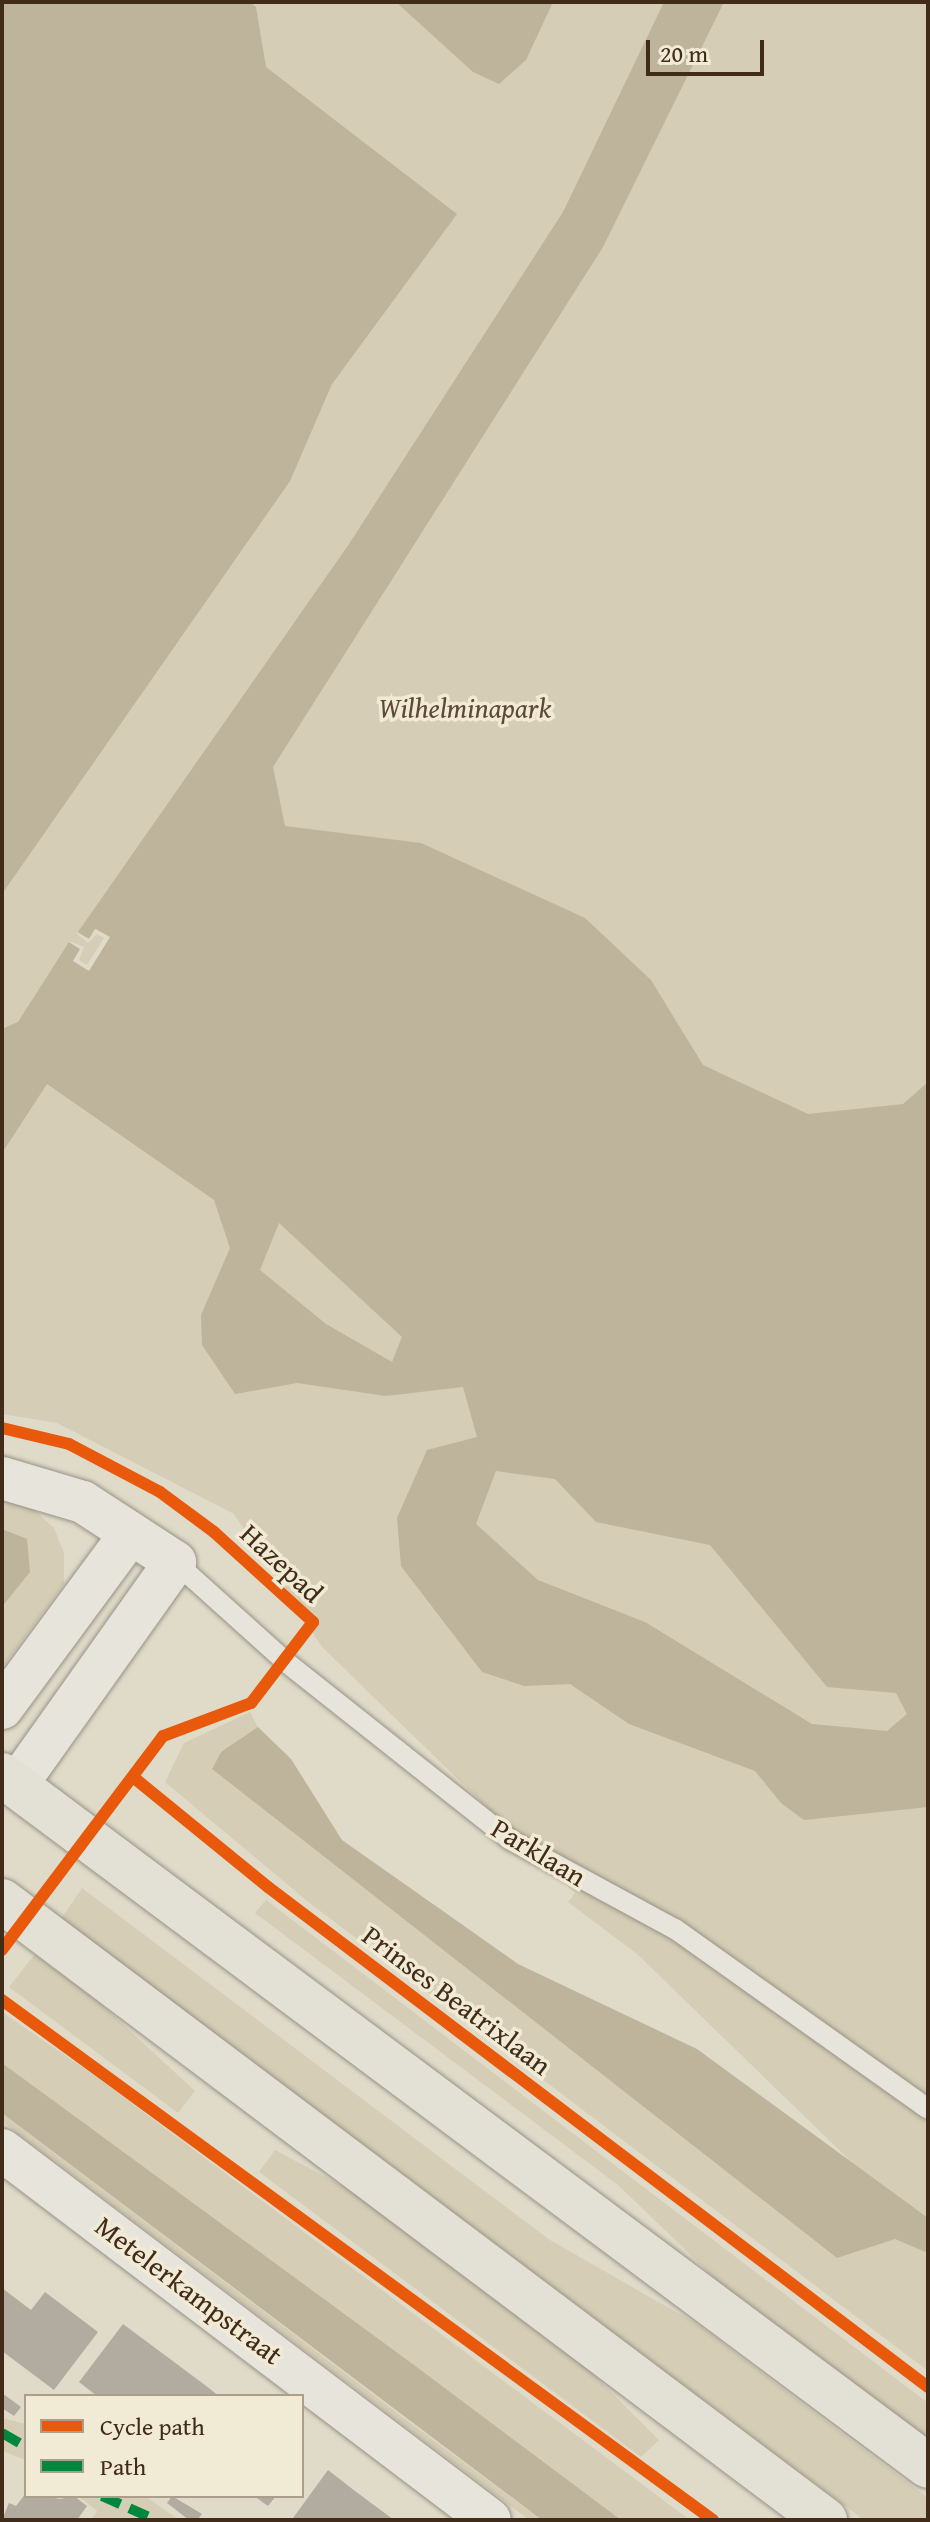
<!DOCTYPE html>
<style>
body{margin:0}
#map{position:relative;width:930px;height:2522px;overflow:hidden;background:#e0dbc9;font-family:"Gentium Book Plus",serif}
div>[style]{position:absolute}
.green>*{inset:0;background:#d5cdb5}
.water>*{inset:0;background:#beb39b}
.pier>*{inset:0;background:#e0dbc9}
.building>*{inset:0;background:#b1ac9f}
.roads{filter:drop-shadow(0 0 2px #989286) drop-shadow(0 0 2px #989286)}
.lane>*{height:20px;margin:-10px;padding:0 10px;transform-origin:10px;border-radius:10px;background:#e7e4dc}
.street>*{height:42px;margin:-21px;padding:0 21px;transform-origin:21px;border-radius:21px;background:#e7e4dc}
.primary>*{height:44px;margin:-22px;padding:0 22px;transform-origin:22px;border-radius:22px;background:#e3e0d6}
.quiet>*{height:10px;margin-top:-5px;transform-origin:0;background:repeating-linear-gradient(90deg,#00873e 0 20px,transparent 0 30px)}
.cycleway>*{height:12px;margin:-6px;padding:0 6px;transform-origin:6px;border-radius:6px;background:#e8590c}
span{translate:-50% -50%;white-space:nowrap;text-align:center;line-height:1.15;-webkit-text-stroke:7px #f1ebd6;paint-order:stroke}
.park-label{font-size:28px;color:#5d4935;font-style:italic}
.street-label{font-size:28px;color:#412b19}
.frame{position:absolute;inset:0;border:4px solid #412b19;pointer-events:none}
.legend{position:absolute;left:24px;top:2394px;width:280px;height:104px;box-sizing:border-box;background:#f1ebd6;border:2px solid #ab9e8a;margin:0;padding:10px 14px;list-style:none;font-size:24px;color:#412b19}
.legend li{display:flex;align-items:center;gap:16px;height:40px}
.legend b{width:40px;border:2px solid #ab9e8a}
.scale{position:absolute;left:646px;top:40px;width:118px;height:36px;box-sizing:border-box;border:4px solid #412b19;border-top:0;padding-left:10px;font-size:24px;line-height:28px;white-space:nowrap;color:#412b19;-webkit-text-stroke:6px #f1ebd6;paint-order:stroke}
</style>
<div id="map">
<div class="green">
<div style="clip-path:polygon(2px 2px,928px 2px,928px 2236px,637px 1954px,568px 1902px,575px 1893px,322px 1647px,234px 1514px,57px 1423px,2px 1414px)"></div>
<div style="clip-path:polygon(2px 1498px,32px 1508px,54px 1528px,64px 1553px,64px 1584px,2px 1668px,2px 1607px,30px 1572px,26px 1539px,2px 1529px)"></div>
<div style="clip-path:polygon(250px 1712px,258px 1727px,221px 1752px,212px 1769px,837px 2258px,895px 2238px,928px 2253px,928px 2371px,307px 1901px,165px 1782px,184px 1743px)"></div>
<div style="clip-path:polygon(82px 1888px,550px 2240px,697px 2324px,928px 2498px,928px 2520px,864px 2520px,61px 1919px)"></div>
<div style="clip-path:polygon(266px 1900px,928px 2403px,928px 2442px,727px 2290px,618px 2185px,255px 1913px)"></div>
<div style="clip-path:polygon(35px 1954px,98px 2001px,195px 2091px,178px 2113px,9px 1987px)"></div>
<div style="clip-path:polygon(2px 2012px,95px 2076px,690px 2520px,621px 2520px,325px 2303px,2px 2063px)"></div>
<div style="clip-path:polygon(2px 2113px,424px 2433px,542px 2520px,529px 2520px,2px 2121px)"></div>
<div style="clip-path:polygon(275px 2150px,350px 2190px,578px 2359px,659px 2440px,641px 2457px,259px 2172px)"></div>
<div style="clip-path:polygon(2px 2418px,26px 2424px,26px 2460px,2px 2451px)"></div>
<div style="clip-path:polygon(78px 2496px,145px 2496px,179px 2520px,91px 2520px,97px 2511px)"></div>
</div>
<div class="water">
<div style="clip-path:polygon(2px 2px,250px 2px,256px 7px,266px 67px,457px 214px,332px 384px,290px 481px,2px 894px)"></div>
<div style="clip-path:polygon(396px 2px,553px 2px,526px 60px,499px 84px,473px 72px)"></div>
<div style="clip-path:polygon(evenodd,664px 2px,724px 2px,603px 247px,273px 767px,285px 826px,421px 843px,585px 918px,651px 980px,703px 1065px,808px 1114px,903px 1104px,928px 1082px,928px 1807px,804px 1820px,781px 1803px,755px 1771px,629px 1724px,570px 1684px,524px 1686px,482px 1672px,401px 1566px,397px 1518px,427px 1450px,477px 1437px,463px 1387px,386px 1396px,297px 1383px,235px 1394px,202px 1345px,201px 1315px,230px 1248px,214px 1200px,47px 1084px,2px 1153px,2px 1029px,18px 1022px,69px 942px,81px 949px,74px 961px,88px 970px,109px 937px,96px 929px,89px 939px,78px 932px,349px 544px,563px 212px,664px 2px,279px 1223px,402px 1337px,392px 1362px,326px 1324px,260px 1270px,279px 1223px,664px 2px,496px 1471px,555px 1479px,596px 1522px,710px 1545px,827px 1687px,896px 1693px,907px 1714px,887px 1731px,812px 1724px,645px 1622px,538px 1580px,476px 1524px,496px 1471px)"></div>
<div style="clip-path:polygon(2px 1529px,27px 1539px,30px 1572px,2px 1607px)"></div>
<div style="clip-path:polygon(258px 1727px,291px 1759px,342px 1840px,518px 1964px,697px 2049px,928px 2218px,928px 2253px,895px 2239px,837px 2258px,212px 1769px,221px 1752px)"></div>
<div style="clip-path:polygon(2px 2063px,418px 2368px,621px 2520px,542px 2520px,2px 2113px)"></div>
</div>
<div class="pier">
<div style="clip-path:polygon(95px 929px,110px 937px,89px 971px,73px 961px,80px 949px,66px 940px,84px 947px,79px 960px,87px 965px,104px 938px,97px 934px,88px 943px,74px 931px,89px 939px)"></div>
</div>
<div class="building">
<div style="clip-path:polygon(2px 2288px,31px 2310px,45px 2292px,98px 2332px,54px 2390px,2px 2351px)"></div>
<div style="clip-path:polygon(123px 2324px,201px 2382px,219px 2396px,97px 2396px,79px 2382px)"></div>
<div style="clip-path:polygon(2px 2393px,21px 2407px,14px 2416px,2px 2408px)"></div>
<div style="clip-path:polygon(328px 2470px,355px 2491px,394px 2520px,293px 2518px)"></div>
<div style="clip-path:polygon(26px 2493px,60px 2499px,74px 2496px,87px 2506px,77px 2520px,2px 2520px,9px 2503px,16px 2506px)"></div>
<div style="clip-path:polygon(172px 2496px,202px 2514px,197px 2520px,189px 2520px,167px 2503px)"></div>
<div style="clip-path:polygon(254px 2496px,276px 2496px,268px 2506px)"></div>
</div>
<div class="roads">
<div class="lane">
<div style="left:175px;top:1562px;width:149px;rotate:42deg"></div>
<div style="left:286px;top:1662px;width:285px;rotate:38.4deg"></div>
<div style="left:509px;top:1839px;width:189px;rotate:28.5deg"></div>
<div style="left:675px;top:1929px;width:310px;rotate:35.4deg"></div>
</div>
<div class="street">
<div style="left:2px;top:1478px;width:84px;rotate:16.5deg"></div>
<div style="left:83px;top:1502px;width:110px;rotate:33.1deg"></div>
<div style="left:175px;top:1562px;width:275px;rotate:125.4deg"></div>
<div style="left:2px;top:1708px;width:217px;rotate:-53.6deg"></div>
<div style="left:2px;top:2150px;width:612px;rotate:37.17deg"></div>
</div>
<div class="primary">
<div style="left:2px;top:1775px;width:1155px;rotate:36.73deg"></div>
<div style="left:2px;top:1901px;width:1030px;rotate:36.95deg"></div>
</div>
</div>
<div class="quiet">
<div style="left:2px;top:2433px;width:28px;rotate:30deg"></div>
<div style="left:102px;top:2496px;width:59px;rotate:24deg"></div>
</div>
<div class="cycleway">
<div style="left:2px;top:1428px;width:69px;rotate:13.4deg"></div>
<div style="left:69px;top:1444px;width:103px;rotate:27.8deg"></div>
<div style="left:160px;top:1492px;width:67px;rotate:36.5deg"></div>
<div style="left:214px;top:1532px;width:134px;rotate:42.3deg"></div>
<div style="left:313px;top:1622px;width:102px;rotate:127.4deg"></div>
<div style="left:251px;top:1703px;width:94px;rotate:159.4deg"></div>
<div style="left:163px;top:1736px;width:268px;rotate:127deg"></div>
<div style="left:133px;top:1777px;width:174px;rotate:39.2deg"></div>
<div style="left:268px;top:1887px;width:828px;rotate:37.15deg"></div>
<div style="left:2px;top:2000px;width:881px;rotate:36.18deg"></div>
</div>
<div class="park-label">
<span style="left:465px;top:708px">Wilhelminapark</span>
</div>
<div class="street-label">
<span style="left:282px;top:1563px;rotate:43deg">Hazepad</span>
<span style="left:539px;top:1852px;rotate:31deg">Parklaan</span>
<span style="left:457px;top:2000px;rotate:37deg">Prinses Beatrixlaan</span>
<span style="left:189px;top:2290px;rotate:37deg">Metelerkampstraat</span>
</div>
<div class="frame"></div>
<ul class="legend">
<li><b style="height:10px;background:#e8590c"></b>Cycle path</li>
<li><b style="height:10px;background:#00873e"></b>Path</li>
</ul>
<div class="scale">20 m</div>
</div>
